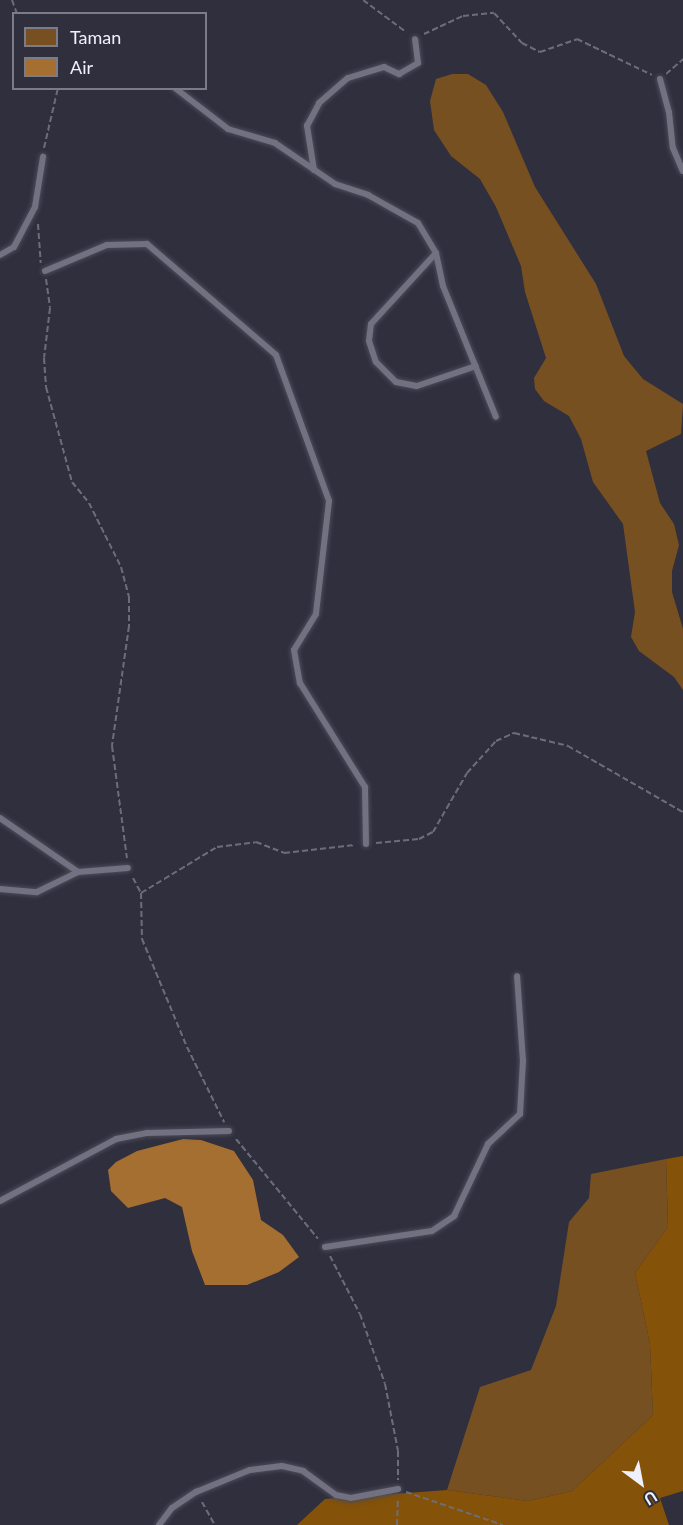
<!DOCTYPE html>
<style>
body{margin:0}
#map{position:relative;width:683px;height:1525px;overflow:hidden;background:#302f3e;font-family:Lato,sans-serif}
div>[style]{position:absolute}
.green>*{inset:0;background:#775022}
.forest>*{inset:0;background:#845208}
.water>*{inset:0;background:#a46f30}
.path>*{height:2px;margin-top:-1px;transform-origin:0;background:repeating-linear-gradient(90deg,#6d6d7a 0 6px,transparent 0 9px)}
.roads{filter:drop-shadow(0 0 2px #4c4b57) drop-shadow(0 0 2px #4c4b57)}
.service>*{height:6px;margin:-3px;padding:0 3px;transform-origin:3px;border-radius:3px;background:#717181}
span{translate:-50% -50%;white-space:nowrap;text-align:center;line-height:1.15;-webkit-text-stroke:5px #302f3e;paint-order:stroke}
.legend{position:absolute;left:12px;top:12px;width:195px;height:78px;box-sizing:border-box;background:#302f3e;border:2px solid #7c7c89;margin:0;padding:8px 10px;list-style:none;font-size:18px;color:#eff0f9}
.legend li{display:flex;align-items:center;gap:12px;height:30px}
.legend b{width:30px;border:2px solid #7c7c89}
.north{position:absolute;left:611px;top:1453px;width:60px;height:60px;-webkit-text-stroke:4px #302f3e;paint-order:stroke;rotate:148deg;font-size:16px;font-weight:700;line-height:24px;text-align:center;color:#eff0f9}
.north::after{content:'';display:block;margin:auto;width:21px;height:27px;background:#eff0f9;clip-path:polygon(50% 0,100% 100%,50% 72%,0 100%)}
</style>
<div id="map">
<div class="green">
<div style="clip-path:polygon(452px 74px,468px 74px,486px 85px,503px 112px,535px 187px,596px 284px,624px 356px,643px 379px,683px 404px,681px 434px,646px 451px,660px 503px,674px 524px,679px 545px,672px 571px,672px 592px,683px 629px,683px 690px,674px 677px,639px 651px,631px 637px,635px 612px,623px 524px,593px 482px,581px 439px,569px 416px,544px 401px,535px 389px,534px 378px,546px 358px,525px 292px,521px 266px,496px 207px,480px 179px,451px 156px,434px 130px,430px 101px,436px 79px)"></div>
<div style="clip-path:polygon(666px 1159px,668px 1227px,635px 1273px,650px 1344px,653px 1415px,572px 1491px,528px 1501px,447px 1490px,480px 1387px,531px 1370px,556px 1306px,569px 1222px,589px 1198px,591px 1174px)"></div>
</div>
<div class="forest">
<div style="clip-path:polygon(683px 1156px,683px 1491px,660px 1498px,669px 1525px,297px 1525px,325px 1499px,447px 1490px,528px 1501px,572px 1491px,653px 1415px,650px 1344px,635px 1273px,668px 1227px,666px 1159px)"></div>
</div>
<div class="water">
<div style="clip-path:polygon(183px 1139px,201px 1140px,234px 1151px,253px 1180px,261px 1220px,283px 1235px,299px 1257px,279px 1272px,247px 1285px,205px 1285px,192px 1251px,182px 1207px,165px 1198px,128px 1208px,111px 1191px,108px 1170px,116px 1162px,137px 1151px)"></div>
</div>
<div class="path">
<div style="left:12px;top:0;width:15px;rotate:70deg"></div>
<div style="left:363px;top:0;width:54px;rotate:36.7deg"></div>
<div style="left:424px;top:34px;width:43px;rotate:-24.8deg"></div>
<div style="left:463px;top:16px;width:31px;rotate:-6deg"></div>
<div style="left:494px;top:13px;width:41px;rotate:47deg"></div>
<div style="left:522px;top:43px;width:20px;rotate:27deg"></div>
<div style="left:540px;top:52px;width:39px;rotate:-19deg"></div>
<div style="left:577px;top:39px;width:83px;rotate:25.6deg"></div>
<div style="left:666px;top:74px;width:23px;rotate:-41deg"></div>
<div style="left:44px;top:148px;width:62px;rotate:-76.9deg"></div>
<div style="left:38px;top:224px;width:39px;rotate:86deg"></div>
<div style="left:46px;top:279px;width:29px;rotate:82deg"></div>
<div style="left:50px;top:308px;width:50px;rotate:96.8deg"></div>
<div style="left:44px;top:358px;width:29px;rotate:86deg"></div>
<div style="left:46px;top:387px;width:98px;rotate:74.7deg"></div>
<div style="left:72px;top:482px;width:27px;rotate:51deg"></div>
<div style="left:89px;top:503px;width:72px;rotate:63.4deg"></div>
<div style="left:121px;top:567px;width:31px;rotate:75deg"></div>
<div style="left:129px;top:597px;width:29px;rotate:90deg"></div>
<div style="left:129px;top:626px;width:121px;rotate:98.1deg"></div>
<div style="left:112px;top:746px;width:113px;rotate:82.4deg"></div>
<div style="left:376px;top:843px;width:43px;rotate:-5.3deg"></div>
<div style="left:419px;top:839px;width:16px;rotate:-27deg"></div>
<div style="left:433px;top:832px;width:68px;rotate:-60deg"></div>
<div style="left:467px;top:773px;width:43px;rotate:-47.8deg"></div>
<div style="left:496px;top:741px;width:20px;rotate:-24deg"></div>
<div style="left:514px;top:733px;width:56px;rotate:13.5deg"></div>
<div style="left:568px;top:746px;width:133px;rotate:29.9deg"></div>
<div style="left:133px;top:878px;width:17px;rotate:62deg"></div>
<div style="left:141px;top:893px;width:46px;rotate:88.8deg"></div>
<div style="left:142px;top:939px;width:117px;rotate:67.4deg"></div>
<div style="left:187px;top:1047px;width:84px;rotate:63.7deg"></div>
<div style="left:141px;top:893px;width:89px;rotate:-31.2deg"></div>
<div style="left:217px;top:847px;width:39px;rotate:-7deg"></div>
<div style="left:256px;top:842px;width:30px;rotate:21deg"></div>
<div style="left:284px;top:853px;width:71px;rotate:-6.4deg"></div>
<div style="left:236px;top:1139px;width:129px;rotate:50.6deg"></div>
<div style="left:330px;top:1256px;width:65px;rotate:62.7deg"></div>
<div style="left:360px;top:1314px;width:74px;rotate:70.3deg"></div>
<div style="left:385px;top:1384px;width:68px;rotate:79deg"></div>
<div style="left:398px;top:1451px;width:29px;rotate:90deg"></div>
<div style="left:406px;top:1492px;width:102px;rotate:18.8deg"></div>
<div style="left:202px;top:1502px;width:26px;rotate:61deg"></div>
<div style="left:397px;top:1525px;width:27px;rotate:-88deg"></div>
</div>
<div class="roads">
<div class="service">
<div style="left:660px;top:79px;width:34px;rotate:75deg"></div>
<div style="left:669px;top:112px;width:36px;rotate:84deg"></div>
<div style="left:673px;top:148px;width:25px;rotate:67deg"></div>
<div style="left:175px;top:88px;width:67px;rotate:37.7deg"></div>
<div style="left:228px;top:129px;width:49px;rotate:16.6deg"></div>
<div style="left:275px;top:143px;width:73px;rotate:34.3deg"></div>
<div style="left:335px;top:184px;width:35px;rotate:18deg"></div>
<div style="left:368px;top:195px;width:57px;rotate:29.2deg"></div>
<div style="left:418px;top:223px;width:35px;rotate:59deg"></div>
<div style="left:436px;top:253px;width:34px;rotate:78deg"></div>
<div style="left:443px;top:286px;width:141px;rotate:68deg"></div>
<div style="left:314px;top:170px;width:45px;rotate:-99deg"></div>
<div style="left:307px;top:126px;width:26px;rotate:-62deg"></div>
<div style="left:319px;top:103px;width:38px;rotate:-41deg"></div>
<div style="left:348px;top:78px;width:38px;rotate:-17deg"></div>
<div style="left:384px;top:67px;width:17px;rotate:25deg"></div>
<div style="left:399px;top:74px;width:22px;rotate:-30deg"></div>
<div style="left:418px;top:63px;width:24px;rotate:-97deg"></div>
<div style="left:436px;top:253px;width:96px;rotate:132.5deg"></div>
<div style="left:371px;top:324px;width:17px;rotate:97deg"></div>
<div style="left:369px;top:341px;width:22px;rotate:72deg"></div>
<div style="left:376px;top:362px;width:28px;rotate:45deg"></div>
<div style="left:396px;top:382px;width:21px;rotate:11deg"></div>
<div style="left:417px;top:386px;width:62px;rotate:-18.7deg"></div>
<div style="left:0;top:255px;width:16px;rotate:-30deg"></div>
<div style="left:14px;top:247px;width:45px;rotate:-62.3deg"></div>
<div style="left:35px;top:207px;width:51px;rotate:-80.9deg"></div>
<div style="left:45px;top:271px;width:67px;rotate:-22.8deg"></div>
<div style="left:107px;top:245px;width:40px;rotate:-1.4deg"></div>
<div style="left:147px;top:244px;width:170px;rotate:40.7deg"></div>
<div style="left:276px;top:355px;width:155px;rotate:70deg"></div>
<div style="left:329px;top:501px;width:114px;rotate:96.6deg"></div>
<div style="left:316px;top:614px;width:42px;rotate:121.4deg"></div>
<div style="left:294px;top:650px;width:34px;rotate:80deg"></div>
<div style="left:300px;top:683px;width:123px;rotate:58deg"></div>
<div style="left:365px;top:787px;width:57px;rotate:89deg"></div>
<div style="left:0;top:818px;width:95px;rotate:34.7deg"></div>
<div style="left:0;top:889px;width:37px;rotate:5deg"></div>
<div style="left:37px;top:892px;width:46px;rotate:-26deg"></div>
<div style="left:78px;top:872px;width:50px;rotate:-4.6deg"></div>
<div style="left:0;top:1201px;width:132px;rotate:-28.1deg"></div>
<div style="left:116px;top:1139px;width:32px;rotate:-11deg"></div>
<div style="left:147px;top:1133px;width:82px;rotate:-1.4deg"></div>
<div style="left:325px;top:1247px;width:108px;rotate:-8.5deg"></div>
<div style="left:432px;top:1231px;width:27px;rotate:-34deg"></div>
<div style="left:454px;top:1216px;width:80px;rotate:-64.7deg"></div>
<div style="left:488px;top:1144px;width:44px;rotate:-43.2deg"></div>
<div style="left:520px;top:1114px;width:53px;rotate:-86.8deg"></div>
<div style="left:523px;top:1061px;width:85px;rotate:-94deg"></div>
<div style="left:159px;top:1525px;width:21px;rotate:-53deg"></div>
<div style="left:172px;top:1508px;width:29px;rotate:-34deg"></div>
<div style="left:196px;top:1492px;width:58px;rotate:-22.2deg"></div>
<div style="left:250px;top:1470px;width:32px;rotate:-7deg"></div>
<div style="left:282px;top:1466px;width:22px;rotate:13deg"></div>
<div style="left:303px;top:1471px;width:41px;rotate:36deg"></div>
<div style="left:336px;top:1495px;width:15px;rotate:11deg"></div>
<div style="left:351px;top:1498px;width:48px;rotate:-10.8deg"></div>
</div>
</div>
<ul class="legend">
<li><b style="height:16px;background:#775022"></b>Taman</li>
<li><b style="height:16px;background:#a46f30"></b>Air</li>
</ul>
<div class="north">U</div>
</div>
